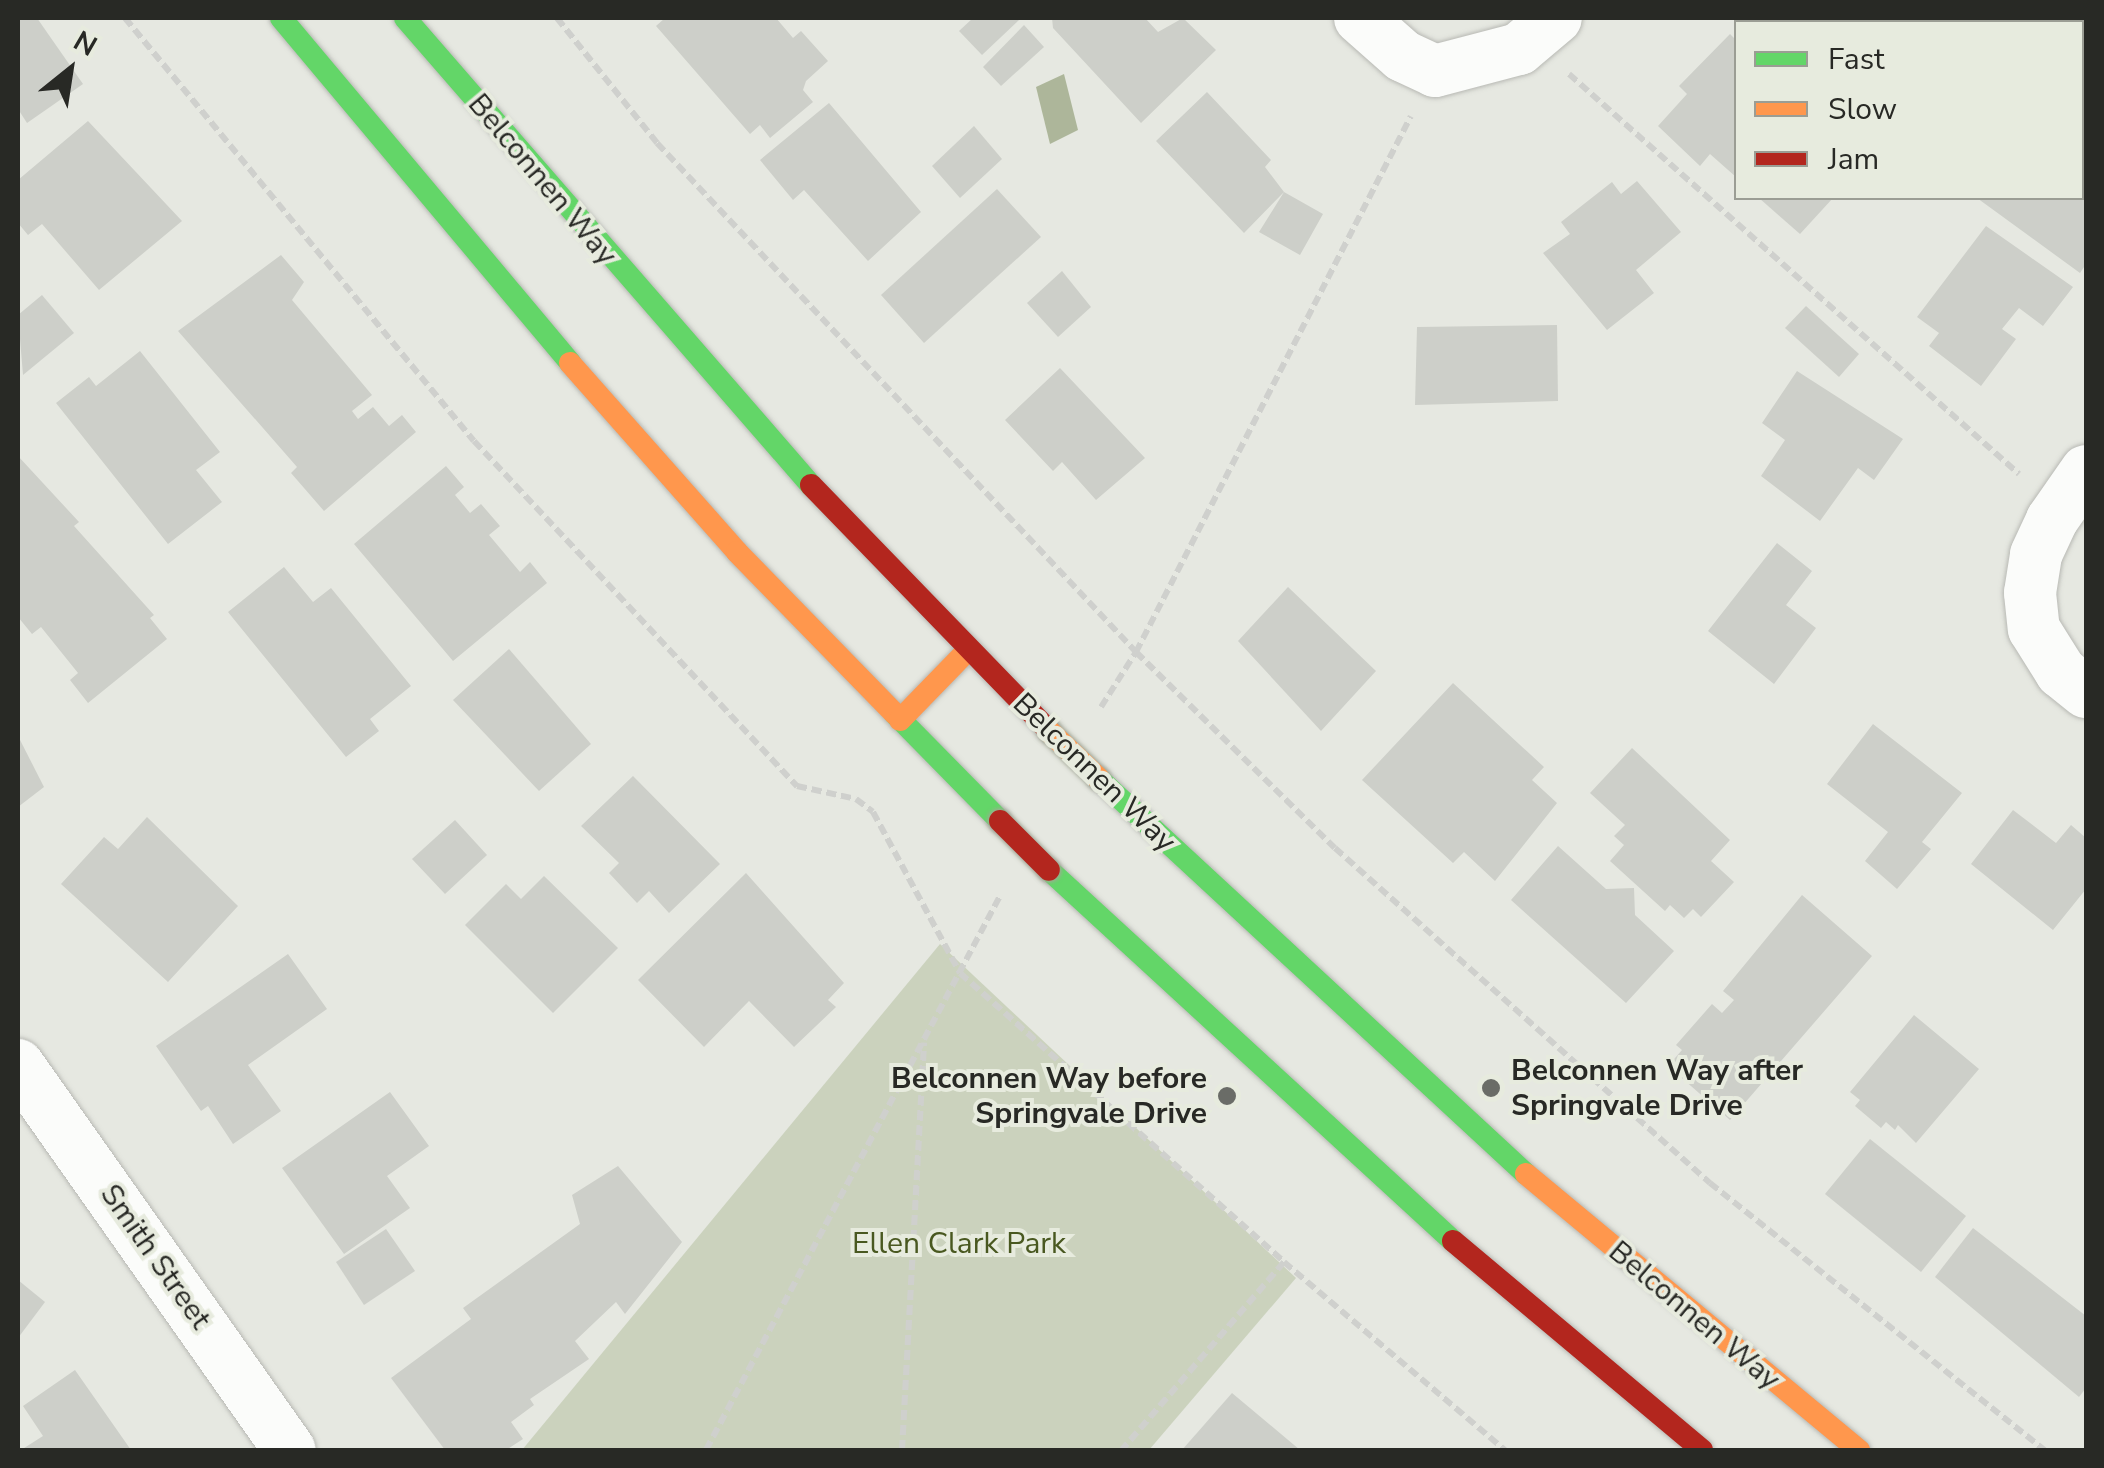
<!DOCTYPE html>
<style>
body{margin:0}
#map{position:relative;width:2104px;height:1468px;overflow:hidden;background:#e6e8e1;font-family:"Nunito Sans",sans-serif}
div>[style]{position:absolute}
.green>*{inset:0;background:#cbd2bd}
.water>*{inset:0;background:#adb69a}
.building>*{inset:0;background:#cdcfc9}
.path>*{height:6px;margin-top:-3px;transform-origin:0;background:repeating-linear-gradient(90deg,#cfd0cd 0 10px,transparent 0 15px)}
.roads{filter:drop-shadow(0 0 2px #b8b9b4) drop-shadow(0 0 2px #b8b9b4)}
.street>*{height:52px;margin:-26px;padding:0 26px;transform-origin:26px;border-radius:26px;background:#fbfcfa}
.fast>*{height:22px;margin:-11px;padding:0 11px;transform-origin:11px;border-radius:11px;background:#63d668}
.slow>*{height:22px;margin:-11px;padding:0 11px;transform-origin:11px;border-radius:11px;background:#ff974d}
.jam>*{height:22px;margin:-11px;padding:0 11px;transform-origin:11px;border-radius:11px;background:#b3261e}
.bridges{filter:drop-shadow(0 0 2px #a3a797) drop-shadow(0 0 2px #a3a797)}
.slow-bridge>*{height:22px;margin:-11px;padding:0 11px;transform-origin:11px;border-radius:11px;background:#ff974d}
.jam-bridge>*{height:22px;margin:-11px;padding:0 11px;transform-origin:11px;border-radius:11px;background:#b3261e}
.dots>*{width:28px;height:28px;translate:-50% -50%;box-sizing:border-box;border:5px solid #e7ebde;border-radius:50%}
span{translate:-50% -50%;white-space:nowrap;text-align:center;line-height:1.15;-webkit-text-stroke:8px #e7ebde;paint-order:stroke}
.street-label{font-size:30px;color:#282925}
.poi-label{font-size:30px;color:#282925;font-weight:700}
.left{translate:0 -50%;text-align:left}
.right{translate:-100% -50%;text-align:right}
.park-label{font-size:30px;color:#495820}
.frame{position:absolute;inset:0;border:20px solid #282925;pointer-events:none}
.legend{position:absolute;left:1734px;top:20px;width:350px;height:180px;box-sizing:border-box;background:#e7ebde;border:2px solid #9b9d94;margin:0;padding:12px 18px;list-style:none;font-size:30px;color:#282925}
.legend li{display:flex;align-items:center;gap:20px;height:50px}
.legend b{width:50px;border:2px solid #9b9d94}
.north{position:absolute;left:20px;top:20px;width:100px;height:100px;-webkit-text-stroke:8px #e7ebde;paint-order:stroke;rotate:30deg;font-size:28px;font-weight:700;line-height:40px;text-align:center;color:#282925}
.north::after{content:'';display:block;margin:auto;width:35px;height:45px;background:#282925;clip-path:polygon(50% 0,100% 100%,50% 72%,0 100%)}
</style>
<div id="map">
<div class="green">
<div style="clip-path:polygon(940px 944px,1296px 1278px,1149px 1450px,522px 1450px)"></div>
</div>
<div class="water">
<div style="clip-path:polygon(1064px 74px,1078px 130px,1050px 144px,1036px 87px)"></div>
</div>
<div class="building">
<div style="clip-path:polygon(18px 18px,37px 18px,83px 84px,27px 123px,18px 109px)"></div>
<div style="clip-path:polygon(665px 18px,776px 18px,793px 38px,801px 31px,828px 61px,806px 81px,803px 90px,813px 102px,770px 138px,760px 125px,750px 134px,656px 26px)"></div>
<div style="clip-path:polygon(973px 18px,1017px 18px,1019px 20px,982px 55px,959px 31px)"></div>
<div style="clip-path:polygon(1052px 18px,1145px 18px,1158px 32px,1183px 18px,1216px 50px,1141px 123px,1053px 28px)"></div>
<div style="clip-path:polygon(1024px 25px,1044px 47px,1001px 86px,983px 67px)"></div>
<div style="clip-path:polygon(1730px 34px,1736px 40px,1736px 177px,1710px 154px,1700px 166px,1658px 126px,1687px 94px,1679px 86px)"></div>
<div style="clip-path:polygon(1207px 92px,1271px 160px,1265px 167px,1284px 192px,1323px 214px,1300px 255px,1259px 232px,1284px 192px,1244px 233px,1156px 141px)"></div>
<div style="clip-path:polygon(829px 103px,921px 212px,868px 261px,804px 190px,793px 200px,760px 160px)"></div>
<div style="clip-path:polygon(2082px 112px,2086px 264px,2080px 273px,1977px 198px,2082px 198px)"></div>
<div style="clip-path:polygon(88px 121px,182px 221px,99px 290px,42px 224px,28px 235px,18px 223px,18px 180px)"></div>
<div style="clip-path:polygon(974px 126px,1002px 159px,960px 198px,932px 166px)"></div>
<div style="clip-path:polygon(1637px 181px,1681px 232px,1636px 270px,1654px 293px,1607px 330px,1543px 253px,1570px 234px,1561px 222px,1612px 182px,1621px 194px)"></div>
<div style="clip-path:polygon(997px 189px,1041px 237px,924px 343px,881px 295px)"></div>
<div style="clip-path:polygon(1759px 198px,1833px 198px,1800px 234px)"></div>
<div style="clip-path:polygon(1986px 226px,2073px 287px,2043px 326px,2019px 308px,2002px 329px,2016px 339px,1981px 386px,1929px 346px,1939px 333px,1917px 317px)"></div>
<div style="clip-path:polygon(281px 255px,304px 282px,292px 300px,372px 395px,352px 411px,358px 419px,373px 407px,389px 426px,402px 415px,416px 432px,324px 511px,291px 473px,297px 467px,178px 331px)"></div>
<div style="clip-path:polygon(1062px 271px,1091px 307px,1058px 337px,1027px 303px)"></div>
<div style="clip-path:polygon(42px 295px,74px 333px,23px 375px,18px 315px)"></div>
<div style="clip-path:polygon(1806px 306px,1859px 354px,1839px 377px,1785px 328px)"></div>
<div style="clip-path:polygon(1557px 325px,1558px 401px,1415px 405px,1417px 327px)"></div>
<div style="clip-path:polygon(140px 351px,220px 452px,196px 470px,222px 502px,168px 544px,56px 403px,89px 377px,96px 386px)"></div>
<div style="clip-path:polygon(1060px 368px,1145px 458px,1096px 500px,1062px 462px,1053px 471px,1005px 420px)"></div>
<div style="clip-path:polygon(1797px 371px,1903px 439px,1874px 480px,1858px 468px,1820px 521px,1761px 476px,1785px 440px,1762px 423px)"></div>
<div style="clip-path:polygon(18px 456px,79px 522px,74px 526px,154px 615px,150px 618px,167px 639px,88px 703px,70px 680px,78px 673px,41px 627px,32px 634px,18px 617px)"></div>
<div style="clip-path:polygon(446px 466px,464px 487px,455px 495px,470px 513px,481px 504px,500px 526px,489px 535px,520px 572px,530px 562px,547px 583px,453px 661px,354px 544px)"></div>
<div style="clip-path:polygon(1777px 543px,1812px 571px,1786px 605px,1816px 628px,1774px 684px,1708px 631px)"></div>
<div style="clip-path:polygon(284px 567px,313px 602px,331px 588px,411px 686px,370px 719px,379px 731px,346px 757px,228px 612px)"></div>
<div style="clip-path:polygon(1288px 587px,1376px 671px,1321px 731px,1238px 641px)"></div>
<div style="clip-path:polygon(509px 649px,591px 744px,539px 791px,453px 700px)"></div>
<div style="clip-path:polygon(1453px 683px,1544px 767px,1532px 780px,1557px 803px,1495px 881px,1464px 852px,1453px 863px,1362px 780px)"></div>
<div style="clip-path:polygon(1873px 724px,1962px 793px,1922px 842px,1931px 849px,1897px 889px,1865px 861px,1888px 832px,1827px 784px)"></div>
<div style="clip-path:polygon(18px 736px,44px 787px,18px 807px)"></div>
<div style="clip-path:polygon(1632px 748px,1730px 840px,1711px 861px,1734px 882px,1701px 917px,1693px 909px,1684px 918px,1670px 905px,1665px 911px,1610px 861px,1624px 845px,1614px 836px,1625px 825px,1590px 793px)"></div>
<div style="clip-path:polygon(633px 776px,720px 864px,669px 913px,649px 891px,637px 903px,609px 873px,619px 863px,581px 826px)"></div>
<div style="clip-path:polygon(2013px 810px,2056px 843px,2071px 825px,2086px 838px,2086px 889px,2053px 930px,1971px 864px)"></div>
<div style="clip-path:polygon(147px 817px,238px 906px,168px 982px,61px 884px,104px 837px,118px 849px)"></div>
<div style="clip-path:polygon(455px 820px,487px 855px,445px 894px,412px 859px)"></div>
<div style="clip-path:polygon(1558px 846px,1606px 889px,1634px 888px,1635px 915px,1674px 951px,1626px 1003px,1511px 900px)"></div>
<div style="clip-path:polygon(746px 873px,844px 983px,828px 1000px,836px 1007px,794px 1047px,749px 1001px,704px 1047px,638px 980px)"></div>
<div style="clip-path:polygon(544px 876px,618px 948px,553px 1013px,465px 925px,506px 884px,521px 899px)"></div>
<div style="clip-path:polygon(1802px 895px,1872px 956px,1730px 1120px,1668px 1066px,1682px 1050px,1676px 1045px,1712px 1004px,1722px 1013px,1734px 1000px,1723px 991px)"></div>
<div style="clip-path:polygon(288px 954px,327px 1009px,248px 1065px,281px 1111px,233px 1144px,208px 1106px,201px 1111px,156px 1046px)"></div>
<div style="clip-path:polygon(1914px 1015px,1979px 1069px,1916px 1143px,1898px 1125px,1895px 1130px,1886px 1122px,1881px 1128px,1855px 1106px,1860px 1100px,1850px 1092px)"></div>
<div style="clip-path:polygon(390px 1092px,429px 1146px,387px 1176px,410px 1208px,344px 1254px,282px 1168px)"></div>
<div style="clip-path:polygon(1870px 1139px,1966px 1216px,1921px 1272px,1825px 1194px)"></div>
<div style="clip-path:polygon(618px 1166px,682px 1242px,625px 1314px,616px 1302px,575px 1341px,589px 1359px,530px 1399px,534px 1405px,511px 1422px,523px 1439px,506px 1450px,445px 1450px,391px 1378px,471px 1319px,463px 1308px,580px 1224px,572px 1195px)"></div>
<div style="clip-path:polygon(1973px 1228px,2086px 1316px,2086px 1388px,2079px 1397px,1935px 1277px)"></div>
<div style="clip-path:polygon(386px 1229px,415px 1271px,364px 1305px,336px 1262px)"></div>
<div style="clip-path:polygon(18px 1280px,45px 1302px,18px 1338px)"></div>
<div style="clip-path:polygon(75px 1370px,131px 1450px,21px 1450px,43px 1436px,23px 1406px)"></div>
<div style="clip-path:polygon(1232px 1393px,1300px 1450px,1182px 1450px)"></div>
</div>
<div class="path">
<div style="left:125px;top:18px;width:548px;rotate:50.48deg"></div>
<div style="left:474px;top:441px;width:473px;rotate:46.9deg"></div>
<div style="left:797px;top:786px;width:60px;rotate:12.4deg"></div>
<div style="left:856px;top:799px;width:21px;rotate:37deg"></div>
<div style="left:873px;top:812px;width:183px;rotate:61.6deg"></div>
<div style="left:960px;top:973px;width:434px;rotate:41.7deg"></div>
<div style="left:1284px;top:1262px;width:248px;rotate:130.8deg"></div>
<div style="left:557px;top:18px;width:160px;rotate:51.3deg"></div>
<div style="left:657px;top:143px;width:699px;rotate:46.74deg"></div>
<div style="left:1136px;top:652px;width:279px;rotate:44.6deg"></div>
<div style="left:1335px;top:848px;width:503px;rotate:41.78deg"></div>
<div style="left:1710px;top:1183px;width:428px;rotate:38.6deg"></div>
<div style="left:1569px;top:74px;width:602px;rotate:41.63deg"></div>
<div style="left:1101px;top:707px;width:65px;rotate:-57.5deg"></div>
<div style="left:1136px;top:652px;width:602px;rotate:-62.84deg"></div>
<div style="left:1284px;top:1262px;width:290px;rotate:40.4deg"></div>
<div style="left:706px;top:1450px;width:629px;rotate:-62.05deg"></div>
<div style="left:902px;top:1450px;width:408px;rotate:-86.9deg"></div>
</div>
<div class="roads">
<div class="street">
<div style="left:1360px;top:18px;width:57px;rotate:41.5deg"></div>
<div style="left:1403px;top:56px;width:35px;rotate:25deg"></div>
<div style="left:1435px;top:71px;width:87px;rotate:-14.7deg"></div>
<div style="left:1519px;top:49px;width:48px;rotate:-40deg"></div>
<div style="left:2086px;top:471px;width:60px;rotate:124.8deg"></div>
<div style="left:2052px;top:520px;width:38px;rotate:115deg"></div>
<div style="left:2036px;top:555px;width:38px;rotate:99deg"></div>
<div style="left:2030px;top:593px;width:36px;rotate:84deg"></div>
<div style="left:2034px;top:629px;width:51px;rotate:57.9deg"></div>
<div style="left:2061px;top:672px;width:32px;rotate:39deg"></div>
<div style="left:18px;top:1065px;width:471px;rotate:54.8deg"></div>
</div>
<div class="fast">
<div style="left:281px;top:18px;width:450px;rotate:50deg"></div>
<div style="left:405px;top:18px;width:619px;rotate:49deg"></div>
<div style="left:895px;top:714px;width:150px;rotate:45.5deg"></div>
<div style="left:1099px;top:779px;width:582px;rotate:42.77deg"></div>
<div style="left:1049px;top:870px;width:549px;rotate:42.56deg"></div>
</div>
<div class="slow">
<div style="left:570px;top:363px;width:252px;rotate:48.5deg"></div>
<div style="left:737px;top:552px;width:226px;rotate:45.7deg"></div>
<div style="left:900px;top:720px;width:99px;rotate:-45.8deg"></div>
<div style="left:1526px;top:1174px;width:433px;rotate:39.7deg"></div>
</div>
<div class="jam">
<div style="left:811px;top:485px;width:342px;rotate:45.9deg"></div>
<div style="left:1453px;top:1241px;width:325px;rotate:40deg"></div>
</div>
</div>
<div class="bridges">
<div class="slow-bridge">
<div style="left:1049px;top:731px;width:69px;rotate:43.8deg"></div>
</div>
<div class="jam-bridge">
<div style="left:1000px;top:821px;width:69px;rotate:45deg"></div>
</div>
</div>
<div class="dots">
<div style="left:1491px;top:1088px;background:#6a6c67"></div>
<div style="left:1227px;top:1096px;background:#6a6c67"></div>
</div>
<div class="street-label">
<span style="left:542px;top:180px;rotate:50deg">Belconnen Way</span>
<span style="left:1094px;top:773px;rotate:44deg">Belconnen Way</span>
<span style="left:155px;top:1257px;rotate:55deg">Smith Street</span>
<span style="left:1694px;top:1316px;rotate:40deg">Belconnen Way</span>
</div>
<div class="poi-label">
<span class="left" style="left:1511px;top:1088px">Belconnen Way after<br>Springvale Drive</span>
<span class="right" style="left:1207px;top:1096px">Belconnen Way before<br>Springvale Drive</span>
</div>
<div class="park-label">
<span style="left:959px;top:1244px">Ellen Clark Park</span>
</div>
<div class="frame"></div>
<ul class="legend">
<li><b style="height:12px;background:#63d668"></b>Fast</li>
<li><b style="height:12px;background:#ff974d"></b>Slow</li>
<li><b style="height:12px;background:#b3261e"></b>Jam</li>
</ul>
<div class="north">N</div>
</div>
